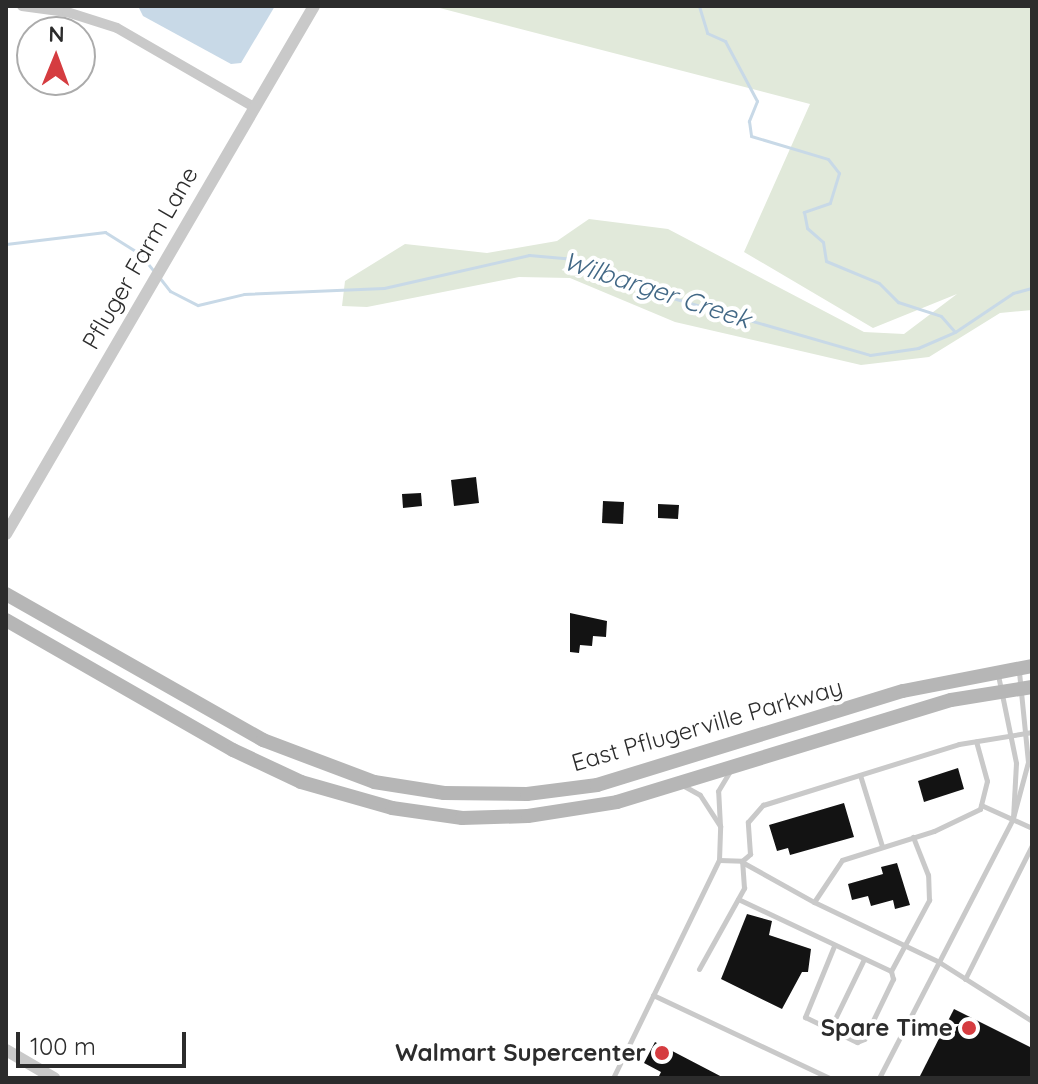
<!DOCTYPE html>
<style>
body{margin:0}
#map{position:relative;width:1038px;height:1084px;overflow:hidden;background:#fff;font-family:Quicksand,sans-serif}
div>[style]{position:absolute}
.green>*{inset:0;background:#e1e9da}
.water>*{inset:0;background:#c8d9e7}
.stream>*{height:3px;margin:-1.5px;padding:0 1.5px;transform-origin:1.5px;border-radius:1.5px;background:#c8d9e7}
.building>*{inset:0;background:#131313}
.service>*{height:5px;margin:-2.5px;padding:0 2.5px;transform-origin:2.5px;border-radius:2.5px;background:#c9c9c9}
.minor>*{height:10px;margin:-5px;padding:0 5px;transform-origin:5px;border-radius:5px;background:#c9c9c9}
.tertiary>*{height:12px;margin:-6px;padding:0 6px;transform-origin:6px;border-radius:6px;background:#c9c9c9}
.secondary>*{height:14px;margin:-7px;padding:0 7px;transform-origin:7px;border-radius:7px;background:#b6b6b6}
.dots>*{width:22px;height:22px;translate:-50% -50%;box-sizing:border-box;border:4px solid #fff;border-radius:50%}
span{translate:-50% -50%;white-space:nowrap;text-align:center;line-height:1.15;-webkit-text-stroke:8px #fff;paint-order:stroke}
.street-label{font-size:24px;color:#2c2c2c}
.poi-label{font-size:24px;color:#2c2c2c;font-weight:700}
.right{translate:-100% -50%;text-align:right}
.water-label{font-size:26px;color:#426886;font-style:italic}
.frame{position:absolute;inset:0;border:8px solid #2c2c2c;pointer-events:none}
.north{position:absolute;left:16px;top:16px;width:80px;height:80px;box-sizing:border-box;background:#fff;border:2px solid #ababab;border-radius:50%;rotate:1deg;font-size:22px;font-weight:700;line-height:32px;text-align:center;color:#2c2c2c}
.north::after{content:'';display:block;margin:auto;width:28px;height:36px;background:#d53c40;clip-path:polygon(50% 0,100% 100%,50% 72%,0 100%)}
.scale{position:absolute;left:16px;top:1032px;width:170px;height:36px;box-sizing:border-box;border:4px solid #2c2c2c;border-top:0;padding-left:10px;font-size:24px;line-height:28px;white-space:nowrap;color:#2c2c2c;-webkit-text-stroke:6px #fff;paint-order:stroke}
</style>
<div id="map">
<div class="green">
<div style="clip-path:polygon(432px 6px,1032px 6px,1032px 310px,1000px 313px,929px 357px,861px 365px,675px 322px,570px 278px,519px 277px,367px 307px,342px 306px,345px 281px,405px 244px,487px 253px,557px 241px,589px 219px,668px 229px,864px 332px,904px 334px,957px 294px,873px 328px,744px 252px,810px 104px)"></div>
</div>
<div class="water">
<div style="clip-path:polygon(138px 6px,275px 6px,241px 63px,231px 64px,143px 16px)"></div>
</div>
<div class="stream">
<div style="left:699px;top:6px;width:28px;rotate:73deg"></div>
<div style="left:707px;top:33px;width:20px;rotate:24deg"></div>
<div style="left:725px;top:41px;width:68px;rotate:61.9deg"></div>
<div style="left:757px;top:101px;width:22px;rotate:112deg"></div>
<div style="left:749px;top:121px;width:15px;rotate:82deg"></div>
<div style="left:751px;top:136px;width:80px;rotate:16.6deg"></div>
<div style="left:828px;top:159px;width:18px;rotate:52deg"></div>
<div style="left:839px;top:173px;width:31px;rotate:107deg"></div>
<div style="left:830px;top:203px;width:28px;rotate:161deg"></div>
<div style="left:804px;top:212px;width:16px;rotate:79deg"></div>
<div style="left:807px;top:228px;width:21px;rotate:41deg"></div>
<div style="left:823px;top:242px;width:19px;rotate:81deg"></div>
<div style="left:826px;top:261px;width:57px;rotate:22.5deg"></div>
<div style="left:879px;top:283px;width:27px;rotate:45deg"></div>
<div style="left:898px;top:302px;width:45px;rotate:18deg"></div>
<div style="left:941px;top:316px;width:20px;rotate:49deg"></div>
<div style="left:6px;top:244px;width:100px;rotate:-6.9deg"></div>
<div style="left:105px;top:232px;width:41px;rotate:32.2deg"></div>
<div style="left:140px;top:254px;width:22px;rotate:51deg"></div>
<div style="left:159px;top:277px;width:18px;rotate:52deg"></div>
<div style="left:170px;top:291px;width:31px;rotate:27deg"></div>
<div style="left:198px;top:305px;width:47px;rotate:-13.4deg"></div>
<div style="left:244px;top:294px;width:140px;rotate:-2.5deg"></div>
<div style="left:384px;top:288px;width:149px;rotate:-12.8deg"></div>
<div style="left:529px;top:255px;width:37px;rotate:5deg"></div>
<div style="left:566px;top:258px;width:85px;rotate:22.1deg"></div>
<div style="left:645px;top:290px;width:234px;rotate:16.1deg"></div>
<div style="left:870px;top:355px;width:49px;rotate:-8.3deg"></div>
<div style="left:918px;top:348px;width:40px;rotate:-23.4deg"></div>
<div style="left:955px;top:332px;width:70px;rotate:-33.9deg"></div>
<div style="left:1013px;top:293px;width:20px;rotate:-15deg"></div>
</div>
<div class="building">
<div style="clip-path:polygon(476px 477px,479px 503px,454px 506px,451px 480px)"></div>
<div style="clip-path:polygon(421px 493px,422px 506px,403px 508px,402px 494px)"></div>
<div style="clip-path:polygon(603px 501px,624px 502px,623px 524px,602px 523px)"></div>
<div style="clip-path:polygon(658px 504px,679px 505px,678px 519px,658px 518px)"></div>
<div style="clip-path:polygon(570px 613px,607px 621px,606px 637px,593px 636px,592px 646px,580px 645px,579px 653px,570px 652px)"></div>
<div style="clip-path:polygon(958px 768px,964px 789px,924px 802px,918px 781px)"></div>
<div style="clip-path:polygon(844px 803px,854px 837px,790px 855px,788px 848px,777px 851px,769px 825px)"></div>
<div style="clip-path:polygon(897px 863px,910px 905px,895px 909px,893px 900px,871px 906px,868px 896px,852px 900px,848px 884px,883px 874px,881px 867px)"></div>
<div style="clip-path:polygon(747px 914px,772px 921px,769px 935px,811px 949px,808px 972px,802px 972px,782px 1009px,721px 979px)"></div>
<div style="clip-path:polygon(954px 1009px,1032px 1048px,1032px 1078px,919px 1078px)"></div>
<div style="clip-path:polygon(655px 1042px,724px 1078px,658px 1078px,661px 1072px,644px 1063px)"></div>
</div>
<div class="service">
<div style="left:998px;top:675px;width:90px;rotate:78.4deg"></div>
<div style="left:1016px;top:763px;width:55px;rotate:93.1deg"></div>
<div style="left:1013px;top:818px;width:58px;rotate:-75deg"></div>
<div style="left:1028px;top:762px;width:90px;rotate:-95.7deg"></div>
<div style="left:860px;top:775px;width:74px;rotate:72.8deg"></div>
<div style="left:684px;top:786px;width:18px;rotate:29deg"></div>
<div style="left:700px;top:795px;width:37px;rotate:57deg"></div>
<div style="left:720px;top:826px;width:35px;rotate:-93deg"></div>
<div style="left:718px;top:791px;width:23px;rotate:-59deg"></div>
<div style="left:981px;top:805px;width:56px;rotate:24.3deg"></div>
<div style="left:719px;top:860px;width:23px;rotate:2deg"></div>
<div style="left:742px;top:861px;width:11px;rotate:-41deg"></div>
<div style="left:750px;top:854px;width:32px;rotate:-94deg"></div>
<div style="left:748px;top:822px;width:23px;rotate:-49deg"></div>
<div style="left:763px;top:805px;width:205px;rotate:-17.3deg"></div>
<div style="left:959px;top:744px;width:74px;rotate:-9.3deg"></div>
<div style="left:742px;top:862px;width:82px;rotate:29.1deg"></div>
<div style="left:814px;top:902px;width:50px;rotate:-56.3deg"></div>
<div style="left:842px;top:860px;width:96px;rotate:-17.5deg"></div>
<div style="left:934px;top:831px;width:51px;rotate:-25.6deg"></div>
<div style="left:980px;top:809px;width:29px;rotate:-76deg"></div>
<div style="left:987px;top:781px;width:41px;rotate:-105.4deg"></div>
<div style="left:738px;top:899px;width:169px;rotate:25.2deg"></div>
<div style="left:891px;top:971px;width:81px;rotate:-61.8deg"></div>
<div style="left:929px;top:900px;width:25px;rotate:-92deg"></div>
<div style="left:928px;top:875px;width:41px;rotate:-111.5deg"></div>
<div style="left:814px;top:902px;width:139px;rotate:25.6deg"></div>
<div style="left:939px;top:962px;width:110px;rotate:32.4deg"></div>
<div style="left:834px;top:946px;width:77px;rotate:112.2deg"></div>
<div style="left:805px;top:1017px;width:58px;rotate:25.7deg"></div>
<div style="left:857px;top:1042px;width:8px;rotate:-23deg"></div>
<div style="left:864px;top:1039px;width:67px;rotate:-64.2deg"></div>
<div style="left:893px;top:979px;width:8px;rotate:-104deg"></div>
<div style="left:699px;top:969px;width:93px;rotate:-60.9deg"></div>
<div style="left:744px;top:888px;width:26px;rotate:-94deg"></div>
<div style="left:965px;top:979px;width:150px;rotate:-63.4deg"></div>
<div style="left:653px;top:995px;width:195px;rotate:25.2deg"></div>
<div style="left:830px;top:1029px;width:76px;rotate:-64.1deg"></div>
<div style="left:613px;top:1078px;width:242px;rotate:-64.1deg"></div>
<div style="left:719px;top:860px;width:34px;rotate:-88deg"></div>
<div style="left:879px;top:1078px;width:292px;rotate:-62.7deg"></div>
</div>
<div class="minor">
<div style="left:22px;top:6px;width:45px;rotate:7.6deg"></div>
<div style="left:67px;top:12px;width:52px;rotate:17.7deg"></div>
<div style="left:117px;top:28px;width:158px;rotate:30deg"></div>
</div>
<div class="tertiary">
<div style="left:6px;top:534px;width:611px;rotate:-59.74deg"></div>
<div style="left:6px;top:1050px;width:56px;rotate:30.3deg"></div>
</div>
<div class="secondary">
<div style="left:6px;top:594px;width:296px;rotate:29.6deg"></div>
<div style="left:263px;top:740px;width:119px;rotate:20.7deg"></div>
<div style="left:374px;top:782px;width:71px;rotate:8.9deg"></div>
<div style="left:444px;top:793px;width:83px;rotate:0.7deg"></div>
<div style="left:527px;top:794px;width:71px;rotate:-7.3deg"></div>
<div style="left:597px;top:785px;width:320px;rotate:-17.1deg"></div>
<div style="left:903px;top:691px;width:131px;rotate:-11deg"></div>
<div style="left:6px;top:620px;width:262px;rotate:29.8deg"></div>
<div style="left:233px;top:750px;width:75px;rotate:25.2deg"></div>
<div style="left:301px;top:782px;width:95px;rotate:15.9deg"></div>
<div style="left:392px;top:808px;width:71px;rotate:8.1deg"></div>
<div style="left:462px;top:818px;width:66px;rotate:-1.7deg"></div>
<div style="left:528px;top:816px;width:90px;rotate:-8.9deg"></div>
<div style="left:617px;top:802px;width:349px;rotate:-17deg"></div>
<div style="left:951px;top:700px;width:82px;rotate:-9.1deg"></div>
</div>
<div class="dots">
<div style="left:969px;top:1028px;background:#d53c40"></div>
<div style="left:662px;top:1053px;background:#d53c40"></div>
</div>
<div class="street-label">
<span style="left:140px;top:258px;rotate:-60deg">Pfluger Farm Lane</span>
<span style="left:707px;top:725px;rotate:-16deg">East Pflugerville Parkway</span>
</div>
<div class="poi-label">
<span class="right" style="left:953px;top:1028px">Spare Time</span>
<span class="right" style="left:646px;top:1053px">Walmart Supercenter</span>
</div>
<div class="water-label">
<span style="left:657px;top:290px;rotate:18deg">Wilbarger Creek</span>
</div>
<div class="frame"></div>
<div class="north">N</div>
<div class="scale">100 m</div>
</div>
